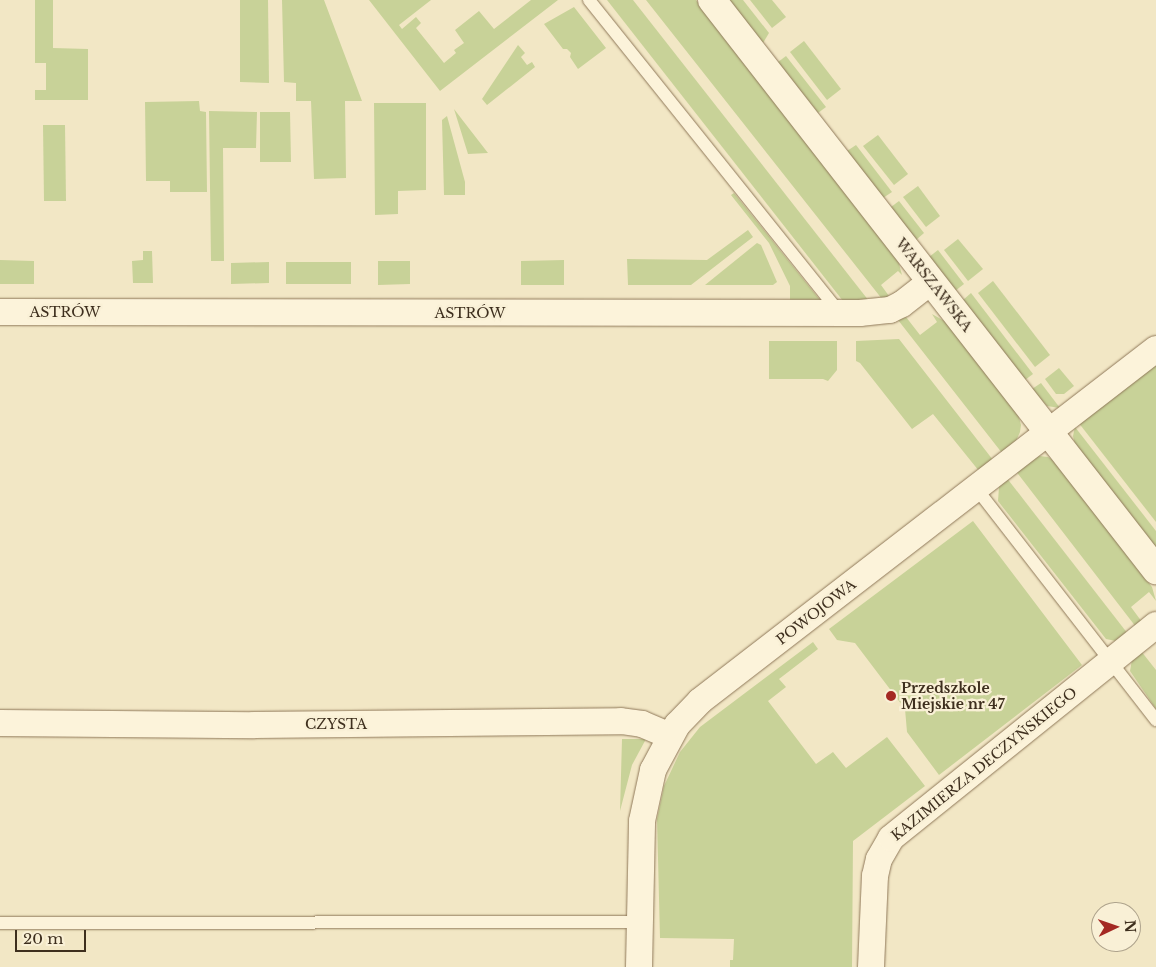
<!DOCTYPE html>
<meta charset="utf-8">
<style>
body{margin:0}
#map{position:relative;width:1156px;height:967px;overflow:hidden;background:#f2e7c5;font-family:"Libre Baskerville",serif}
div>[style]{position:absolute}
.green>*{inset:0;background:#c8d298}
.roads{filter:drop-shadow(0 0 1px #8f7859) drop-shadow(0 0 1px #8f7859)}
.service>*{height:12px;margin:-6px;padding:0 6px;transform-origin:6px;border-radius:6px;background:#fcf3da}
.minor>*{height:26px;margin:-13px;padding:0 13px;transform-origin:13px;border-radius:13px;background:#fcf3da}
.tertiary>*{height:28px;margin:-14px;padding:0 14px;transform-origin:14px;border-radius:14px;background:#fcf3da}
.dots>*{width:14px;height:14px;translate:-50% -50%;box-sizing:border-box;border:2px solid #f9f0d6;border-radius:50%}
span{translate:-50% -50%;white-space:nowrap;text-align:center;line-height:1.15;-webkit-text-stroke:4.5px #f9f0d6;paint-order:stroke}
.street-label{font-size:14px;color:#3e2f1e}
.poi-label{font-size:14px;color:#3e2f1e;font-weight:700}
.left{translate:0 -50%;text-align:left}
.north{position:absolute;left:1091px;top:902px;width:50px;height:50px;box-sizing:border-box;background:#f9f0d6;border:1px solid #aea38c;border-radius:50%;rotate:87deg;font-size:14px;font-weight:700;line-height:20px;text-align:center;color:#3e2f1e}
.north::after{content:'';display:block;margin:auto;width:18px;height:22px;background:#a42923;clip-path:polygon(50% 0,100% 100%,50% 72%,0 100%)}
.scale{position:absolute;left:15px;top:930px;width:71px;height:22px;box-sizing:border-box;border:2px solid #3e2f1e;border-top:0;padding-left:6px;font-size:15px;line-height:18px;white-space:nowrap;color:#3e2f1e;-webkit-text-stroke:4px #f9f0d6;paint-order:stroke}
</style>
<div id="map">
<div class="green">
<div style="clip-path:polygon(35px 0,53px 0,53px 48px,88px 49px,88px 100px,35px 100px,35px 90px,46px 90px,46px 63px,35px 63px)"></div>
<div style="clip-path:polygon(240px 0,268px 0,269px 83px,240px 82px)"></div>
<div style="clip-path:polygon(282px 0,324px 0,362px 101px,345px 101px,346px 178px,314px 179px,311px 101px,296px 101px,296px 83px,284px 82px)"></div>
<div style="clip-path:polygon(369px 0,431px 0,399px 25px,402px 29px,416px 17px,421px 23px,416px 28px,444px 63px,456px 53px,454px 50px,464px 43px,455px 30px,479px 11px,494px 29px,531px 0,558px 0,440px 91px)"></div>
<div style="clip-path:polygon(607px 0,633px 0,869px 301px,843px 301px)"></div>
<div style="clip-path:polygon(646px 0,696px 0,898px 260px,902px 275px,898px 271px,881px 285px,889px 296px,882px 299px)"></div>
<div style="clip-path:polygon(729px 0,743px 0,769px 33px,763px 43px)"></div>
<div style="clip-path:polygon(750px 0,772px 0,786px 17px,772px 28px)"></div>
<div style="clip-path:polygon(574px 7px,606px 48px,578px 69px,570px 57px,571px 53px,567px 49px,563px 49px,544px 24px)"></div>
<div style="clip-path:polygon(804px 41px,841px 89px,827px 100px,790px 52px)"></div>
<div style="clip-path:polygon(518px 45px,525px 53px,521px 57px,527px 65px,532px 62px,535px 67px,487px 105px,482px 99px)"></div>
<div style="clip-path:polygon(786px 56px,826px 107px,818px 113px,778px 62px)"></div>
<div style="clip-path:polygon(199px 101px,200px 111px,206px 112px,207px 192px,170px 192px,170px 181px,146px 181px,145px 102px)"></div>
<div style="clip-path:polygon(374px 103px,426px 103px,426px 190px,398px 191px,398px 214px,375px 215px)"></div>
<div style="clip-path:polygon(454px 109px,464px 122px,488px 153px,468px 154px)"></div>
<div style="clip-path:polygon(209px 111px,257px 112px,256px 148px,223px 148px,224px 261px,211px 261px)"></div>
<div style="clip-path:polygon(260px 112px,290px 112px,291px 162px,260px 162px)"></div>
<div style="clip-path:polygon(447px 116px,465px 182px,465px 195px,444px 195px,442px 120px)"></div>
<div style="clip-path:polygon(43px 125px,65px 125px,66px 201px,44px 201px)"></div>
<div style="clip-path:polygon(878px 135px,908px 174px,894px 185px,863px 146px)"></div>
<div style="clip-path:polygon(856px 145px,892px 192px,883px 198px,847px 151px)"></div>
<div style="clip-path:polygon(918px 186px,940px 216px,926px 227px,903px 197px)"></div>
<div style="clip-path:polygon(734px 193px,820px 300px,790px 300px,790px 286px,769px 243px,731px 195px)"></div>
<div style="clip-path:polygon(899px 201px,924px 233px,916px 240px,891px 207px)"></div>
<div style="clip-path:polygon(748px 230px,753px 237px,691px 285px,628px 285px,627px 259px,707px 260px)"></div>
<div style="clip-path:polygon(958px 239px,983px 269px,968px 281px,944px 250px)"></div>
<div style="clip-path:polygon(757px 243px,761px 245px,777px 282px,773px 285px,705px 285px)"></div>
<div style="clip-path:polygon(938px 250px,964px 284px,955px 291px,929px 257px)"></div>
<div style="clip-path:polygon(143px 251px,152px 251px,153px 283px,133px 283px,132px 261px,143px 260px)"></div>
<div style="clip-path:polygon(0 260px,34px 261px,34px 284px,0 284px)"></div>
<div style="clip-path:polygon(564px 260px,564px 285px,521px 285px,521px 261px)"></div>
<div style="clip-path:polygon(378px 261px,410px 261px,410px 284px,378px 285px)"></div>
<div style="clip-path:polygon(269px 262px,269px 283px,231px 284px,231px 263px)"></div>
<div style="clip-path:polygon(286px 262px,351px 262px,351px 284px,286px 284px)"></div>
<div style="clip-path:polygon(993px 281px,1050px 355px,1035px 367px,978px 293px)"></div>
<div style="clip-path:polygon(971px 293px,1033px 374px,1025px 380px,963px 300px)"></div>
<div style="clip-path:polygon(932px 314px,946px 322px,1018px 414px,1021px 425px,1020px 432px,1016px 441px,1002px 453px,898px 320px,906px 317px,920px 335px,937px 322px)"></div>
<div style="clip-path:polygon(899px 339px,993px 460px,979px 471px,933px 414px,912px 429px,860px 363px,856px 361px,856px 341px)"></div>
<div style="clip-path:polygon(769px 341px,837px 341px,837px 370px,828px 381px,823px 379px,769px 379px)"></div>
<div style="clip-path:polygon(1156px 364px,1156px 522px,1078px 422px)"></div>
<div style="clip-path:polygon(1059px 368px,1074px 386px,1064px 394px,1056px 394px,1045px 379px)"></div>
<div style="clip-path:polygon(1041px 383px,1060px 408px,1047px 406px,1032px 389px)"></div>
<div style="clip-path:polygon(1075px 427px,1156px 531px,1156px 549px,1075px 445px,1073px 436px)"></div>
<div style="clip-path:polygon(1039px 456px,1048px 457px,1055px 461px,1152px 587px,1156px 601px,1149px 592px,1131px 607px,1142px 622px,1136px 627px,1015px 470px)"></div>
<div style="clip-path:polygon(1006px 477px,1128px 634px,1116px 641px,1106px 639px,998px 501px,999px 487px)"></div>
<div style="clip-path:polygon(973px 521px,1082px 665px,939px 775px,907px 732px,905px 709px,855px 643px,837px 640px,829px 629px)"></div>
<div style="clip-path:polygon(813px 642px,818px 649px,779px 679px,786px 687px,768px 701px,816px 764px,833px 752px,846px 768px,887px 737px,925px 786px,853px 841px,852px 967px,730px 967px,730px 960px,733px 960px,734px 939px,660px 938px,657px 819px,664px 786px,680px 752px,700px 727px)"></div>
<div style="clip-path:polygon(1141px 651px,1156px 670px,1156px 709px,1130px 671px,1132px 660px)"></div>
<div style="clip-path:polygon(622px 739px,646px 739px,632px 765px,620px 811px)"></div>
</div>
<div class="roads">
<div class="service">
<div style="left:589px;top:0;width:400px;rotate:51.3deg"></div>
<div style="left:976px;top:488px;width:294px;rotate:52.2deg"></div>
<div style="left:0;top:923px;width:639px;rotate:-0.09deg"></div>
</div>
<div class="minor">
<div style="left:0;top:312px;width:860px;rotate:0.07deg"></div>
<div style="left:860px;top:313px;width:30px;rotate:-6deg"></div>
<div style="left:890px;top:310px;width:13px;rotate:-27deg"></div>
<div style="left:902px;top:304px;width:37px;rotate:-38deg"></div>
<div style="left:0;top:723px;width:254px;rotate:0.5deg"></div>
<div style="left:254px;top:725px;width:367px;rotate:-0.6deg"></div>
<div style="left:621px;top:721px;width:21px;rotate:8deg"></div>
<div style="left:642px;top:724px;width:30px;rotate:23deg"></div>
<div style="left:639px;top:967px;width:146px;rotate:-88.8deg"></div>
<div style="left:642px;top:821px;width:52px;rotate:-77.8deg"></div>
<div style="left:653px;top:770px;width:51px;rotate:-61.9deg"></div>
<div style="left:677px;top:725px;width:33px;rotate:-46deg"></div>
<div style="left:700px;top:701px;width:576px;rotate:-37.67deg"></div>
<div style="left:871px;top:967px;width:91px;rotate:-87.5deg"></div>
<div style="left:875px;top:876px;width:17px;rotate:-77deg"></div>
<div style="left:879px;top:859px;width:24px;rotate:-60deg"></div>
<div style="left:891px;top:838px;width:340px;rotate:-38.8deg"></div>
</div>
<div class="tertiary">
<div style="left:712px;top:0;width:723px;rotate:52.08deg"></div>
</div>
</div>
<div class="dots">
<div style="left:891px;top:696px;background:#a42923"></div>
</div>
<div class="street-label">
<span style="left:934px;top:285px;rotate:52deg">WARSZAWSKA</span>
<span style="left:65px;top:312px">ASTRÓW</span>
<span style="left:470px;top:313px">ASTRÓW</span>
<span style="left:816px;top:612px;rotate:-38deg">POWOJOWA</span>
<span style="left:336px;top:724px">CZYSTA</span>
<span style="left:984px;top:764px;rotate:-39deg">KAZIMIERZA DECZYŃSKIEGO</span>
</div>
<div class="poi-label">
<span class="left" style="left:901px;top:696px">Przedszkole<br>Miejskie nr 47</span>
</div>
<div class="north">N</div>
<div class="scale">20 m</div>
</div>
